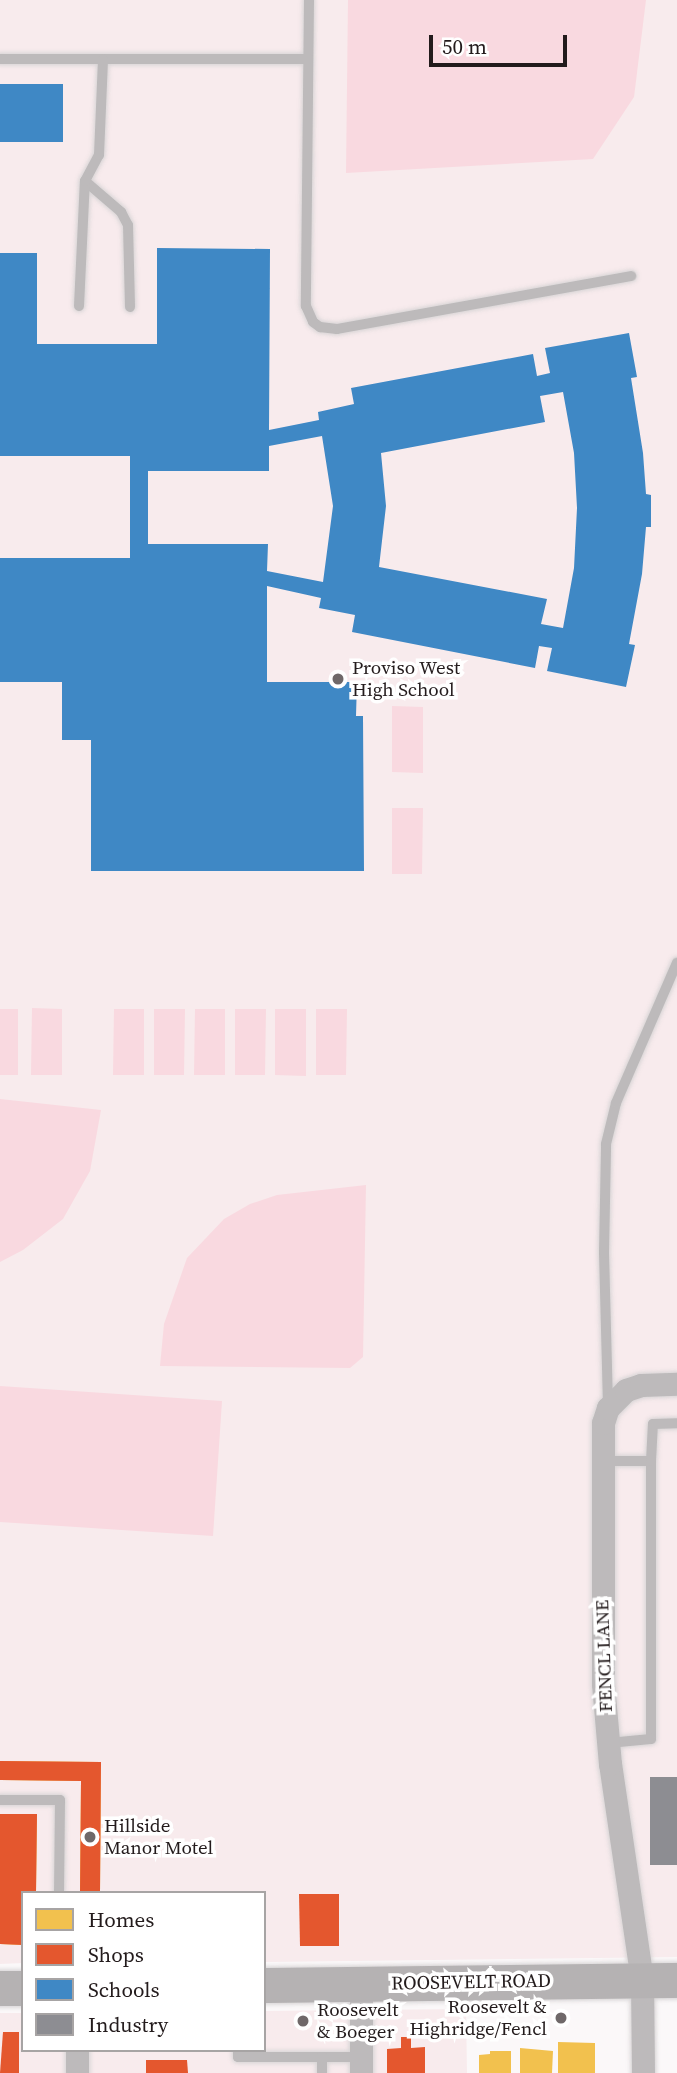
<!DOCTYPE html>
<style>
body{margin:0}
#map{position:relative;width:677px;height:2073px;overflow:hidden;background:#fbf8f9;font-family:"Source Serif 4",serif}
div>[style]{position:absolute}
.built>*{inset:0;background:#f8ebed}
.green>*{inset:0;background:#f9d9e0}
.homes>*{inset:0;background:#f2c14e}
.shops>*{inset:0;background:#e4572e}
.schools>*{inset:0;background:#3f88c5}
.industry>*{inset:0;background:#8d8d92}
.roads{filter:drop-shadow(0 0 2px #d8d5d6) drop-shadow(0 0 2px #d8d5d6)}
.service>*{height:10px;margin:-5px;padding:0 5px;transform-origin:5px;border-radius:5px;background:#bdbabb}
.minor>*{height:23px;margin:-11.5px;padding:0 11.5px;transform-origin:11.5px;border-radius:11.5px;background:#bdbabb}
.primary>*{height:35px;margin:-17.5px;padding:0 17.5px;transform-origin:17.5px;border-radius:17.5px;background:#b5b2b3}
.dots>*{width:19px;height:19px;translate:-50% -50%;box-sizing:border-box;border:4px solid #fff;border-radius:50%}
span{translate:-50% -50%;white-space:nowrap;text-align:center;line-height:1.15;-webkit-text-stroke:7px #fff;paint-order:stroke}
.poi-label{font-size:19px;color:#231b1c}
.left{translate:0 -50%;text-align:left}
.right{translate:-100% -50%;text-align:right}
.street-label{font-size:19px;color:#231b1c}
.legend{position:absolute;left:21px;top:1891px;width:245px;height:161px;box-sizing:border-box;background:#fff;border:2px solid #a7a4a4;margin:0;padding:9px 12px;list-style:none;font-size:21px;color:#231b1c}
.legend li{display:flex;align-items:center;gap:14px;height:35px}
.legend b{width:35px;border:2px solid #a7a4a4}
.scale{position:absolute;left:429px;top:35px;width:138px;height:32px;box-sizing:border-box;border:4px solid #231b1c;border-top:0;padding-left:9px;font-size:21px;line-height:24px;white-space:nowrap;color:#231b1c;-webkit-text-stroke:5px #fff;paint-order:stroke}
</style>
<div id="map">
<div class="built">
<div style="clip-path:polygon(0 0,677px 0,677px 1957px,264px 1962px,264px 1893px,23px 1893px,23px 1963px,0 1964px)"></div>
<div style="clip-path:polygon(466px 2009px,467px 2073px,0 2073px,0 2013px,23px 2013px,23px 2050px,264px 2050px,264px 2011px)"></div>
</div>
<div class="green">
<div style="clip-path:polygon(348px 0,646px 0,634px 97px,593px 159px,346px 173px)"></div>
<div style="clip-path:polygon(392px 706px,423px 707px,423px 773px,392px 772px)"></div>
<div style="clip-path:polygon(392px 808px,423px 808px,422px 874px,392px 874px)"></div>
<div style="clip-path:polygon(32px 1008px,62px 1009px,62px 1075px,31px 1075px)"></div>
<div style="clip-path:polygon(0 1009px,18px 1009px,18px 1075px,0 1075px)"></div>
<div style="clip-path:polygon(114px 1009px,144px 1009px,144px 1075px,113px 1075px)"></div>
<div style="clip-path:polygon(154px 1009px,185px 1009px,184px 1075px,154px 1075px)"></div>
<div style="clip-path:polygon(195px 1009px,225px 1009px,225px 1075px,194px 1075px)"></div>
<div style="clip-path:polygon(235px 1009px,266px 1009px,265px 1075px,235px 1075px)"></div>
<div style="clip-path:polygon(275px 1009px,306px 1009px,306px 1076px,275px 1075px)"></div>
<div style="clip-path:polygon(316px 1009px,347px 1009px,346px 1075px,316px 1075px)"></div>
<div style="clip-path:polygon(0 1099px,101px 1110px,90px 1171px,63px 1219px,23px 1250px,0 1262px)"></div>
<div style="clip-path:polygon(366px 1185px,363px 1357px,350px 1368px,160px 1366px,164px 1324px,187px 1258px,224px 1219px,250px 1204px,277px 1195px)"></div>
<div style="clip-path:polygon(0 1386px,222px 1401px,213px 1536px,0 1522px)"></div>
</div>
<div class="homes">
<div style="clip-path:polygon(0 1761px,101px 1762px,100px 1893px,80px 1893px,81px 1781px,0 1780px)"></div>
<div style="clip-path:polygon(0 1814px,37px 1814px,36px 1893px,23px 1893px,23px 1945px,0 1944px)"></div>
<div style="clip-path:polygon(558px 2042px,595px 2043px,595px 2073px,558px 2073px)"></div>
<div style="clip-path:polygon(520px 2048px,553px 2051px,552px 2073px,520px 2073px)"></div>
<div style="clip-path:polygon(490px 2051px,511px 2051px,511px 2073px,479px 2073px,479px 2055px,490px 2054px)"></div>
</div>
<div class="shops">
<div style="clip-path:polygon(0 1761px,101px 1762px,100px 1893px,80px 1893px,81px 1781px,0 1780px)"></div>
<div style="clip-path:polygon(0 1814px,37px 1814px,36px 1893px,23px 1893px,23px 1945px,0 1944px)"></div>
<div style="clip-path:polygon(299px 1894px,339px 1894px,339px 1946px,300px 1946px)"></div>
<div style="clip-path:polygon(3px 2032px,19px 2032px,19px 2073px,0 2073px)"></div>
<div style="clip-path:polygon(401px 2037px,411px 2037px,411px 2048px,425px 2047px,425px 2073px,387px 2073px,387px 2049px,401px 2048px)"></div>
<div style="clip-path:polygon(146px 2060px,187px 2060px,188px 2073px,146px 2073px)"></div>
</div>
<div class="schools">
<div style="clip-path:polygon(0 84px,63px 84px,63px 142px,0 142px)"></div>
<div style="clip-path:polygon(evenodd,157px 248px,270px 249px,269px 430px,319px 420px,318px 412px,354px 404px,351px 388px,533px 354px,537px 376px,550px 373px,545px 348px,629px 333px,637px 377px,631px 378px,643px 453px,646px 494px,651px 495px,651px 527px,646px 527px,642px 574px,629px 644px,635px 645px,626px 687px,547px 671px,552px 648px,539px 646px,535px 668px,352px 632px,355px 615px,319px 608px,321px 598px,267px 586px,267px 682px,357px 682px,356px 716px,363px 716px,364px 871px,91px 871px,91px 740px,62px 740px,62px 682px,0 682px,0 558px,130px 558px,130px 456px,0 456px,0 253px,37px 253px,37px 344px,157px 344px,157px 248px,563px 392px,574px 453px,577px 508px,574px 568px,563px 628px,541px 624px,547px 599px,379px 567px,386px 506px,381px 453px,545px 422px,540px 396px,563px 392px,157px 248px,322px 436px,333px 506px,323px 582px,267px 571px,268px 544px,148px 544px,148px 471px,269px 471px,269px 446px,322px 436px)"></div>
</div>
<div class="industry">
<div style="clip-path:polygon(650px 1777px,677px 1777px,677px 1865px,650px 1865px)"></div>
</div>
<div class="roads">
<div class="service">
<div style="left:309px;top:0;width:306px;rotate:90.6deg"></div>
<div style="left:306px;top:306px;width:17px;rotate:66deg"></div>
<div style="left:313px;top:322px;width:9px;rotate:36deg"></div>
<div style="left:320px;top:327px;width:17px;rotate:7deg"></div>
<div style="left:337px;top:329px;width:299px;rotate:-10.2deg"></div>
<div style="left:0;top:59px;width:308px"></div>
<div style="left:85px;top:181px;width:48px;rotate:40.7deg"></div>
<div style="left:121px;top:212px;width:15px;rotate:62deg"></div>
<div style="left:128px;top:225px;width:82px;rotate:88.6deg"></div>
<div style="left:79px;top:306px;width:125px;rotate:-87.3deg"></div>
<div style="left:85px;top:181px;width:30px;rotate:-62deg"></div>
<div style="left:99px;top:155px;width:96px;rotate:-87.6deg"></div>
<div style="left:608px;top:1405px;width:152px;rotate:-91.5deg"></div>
<div style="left:604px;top:1253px;width:109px;rotate:-88.9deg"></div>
<div style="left:606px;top:1144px;width:42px;rotate:-76.3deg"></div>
<div style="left:616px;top:1103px;width:153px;rotate:-66.5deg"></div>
<div style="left:603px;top:1461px;width:48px"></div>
<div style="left:651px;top:1461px;width:278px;rotate:90deg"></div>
<div style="left:651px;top:1739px;width:43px;rotate:174.7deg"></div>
<div style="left:651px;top:1461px;width:37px;rotate:-87deg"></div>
<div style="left:653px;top:1424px;width:24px;rotate:-2deg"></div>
<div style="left:0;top:1800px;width:60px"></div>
<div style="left:60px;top:1800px;width:93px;rotate:90.6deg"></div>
<div style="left:238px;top:2050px;width:7px;rotate:90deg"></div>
<div style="left:238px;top:2057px;width:123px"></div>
<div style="left:322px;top:2057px;width:16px;rotate:90deg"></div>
</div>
<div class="minor">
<div style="left:77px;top:2050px;width:23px;rotate:90deg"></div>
<div style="left:361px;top:2073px;width:90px;rotate:-90deg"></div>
<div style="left:643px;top:2073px;width:93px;rotate:-90.6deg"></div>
<div style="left:642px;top:1980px;width:218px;rotate:-98.4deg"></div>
<div style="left:610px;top:1764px;width:80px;rotate:-95deg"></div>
<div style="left:603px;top:1684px;width:261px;rotate:-90deg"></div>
<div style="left:603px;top:1423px;width:16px;rotate:-72deg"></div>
<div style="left:608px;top:1408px;width:25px;rotate:-45deg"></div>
<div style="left:626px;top:1390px;width:16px;rotate:-18deg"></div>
<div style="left:641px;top:1385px;width:36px;rotate:-2deg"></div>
</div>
<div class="primary">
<div style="left:264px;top:1985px;width:413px;rotate:-0.7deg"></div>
<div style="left:0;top:1988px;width:23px"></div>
</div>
</div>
<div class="dots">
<div style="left:338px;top:679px;background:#6f6869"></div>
<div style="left:90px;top:1837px;background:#6f6869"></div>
<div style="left:561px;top:2018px;background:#6f6869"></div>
<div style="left:303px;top:2021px;background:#6f6869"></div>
</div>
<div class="poi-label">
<span class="left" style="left:352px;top:679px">Proviso West<br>High School</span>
<span class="left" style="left:104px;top:1837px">Hillside<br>Manor Motel</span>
<span class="right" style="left:547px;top:2018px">Roosevelt &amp;<br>Highridge/Fencl</span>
<span class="left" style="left:317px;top:2021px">Roosevelt<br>&amp; Boeger</span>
</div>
<div class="street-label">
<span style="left:604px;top:1656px;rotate:-92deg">FENCL LANE</span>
<span style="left:471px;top:1982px;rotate:-1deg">ROOSEVELT ROAD</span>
</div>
<ul class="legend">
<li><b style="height:19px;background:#f2c14e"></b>Homes</li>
<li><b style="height:19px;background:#e4572e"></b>Shops</li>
<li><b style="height:19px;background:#3f88c5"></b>Schools</li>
<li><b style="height:19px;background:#8d8d92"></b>Industry</li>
</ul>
<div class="scale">50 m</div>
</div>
